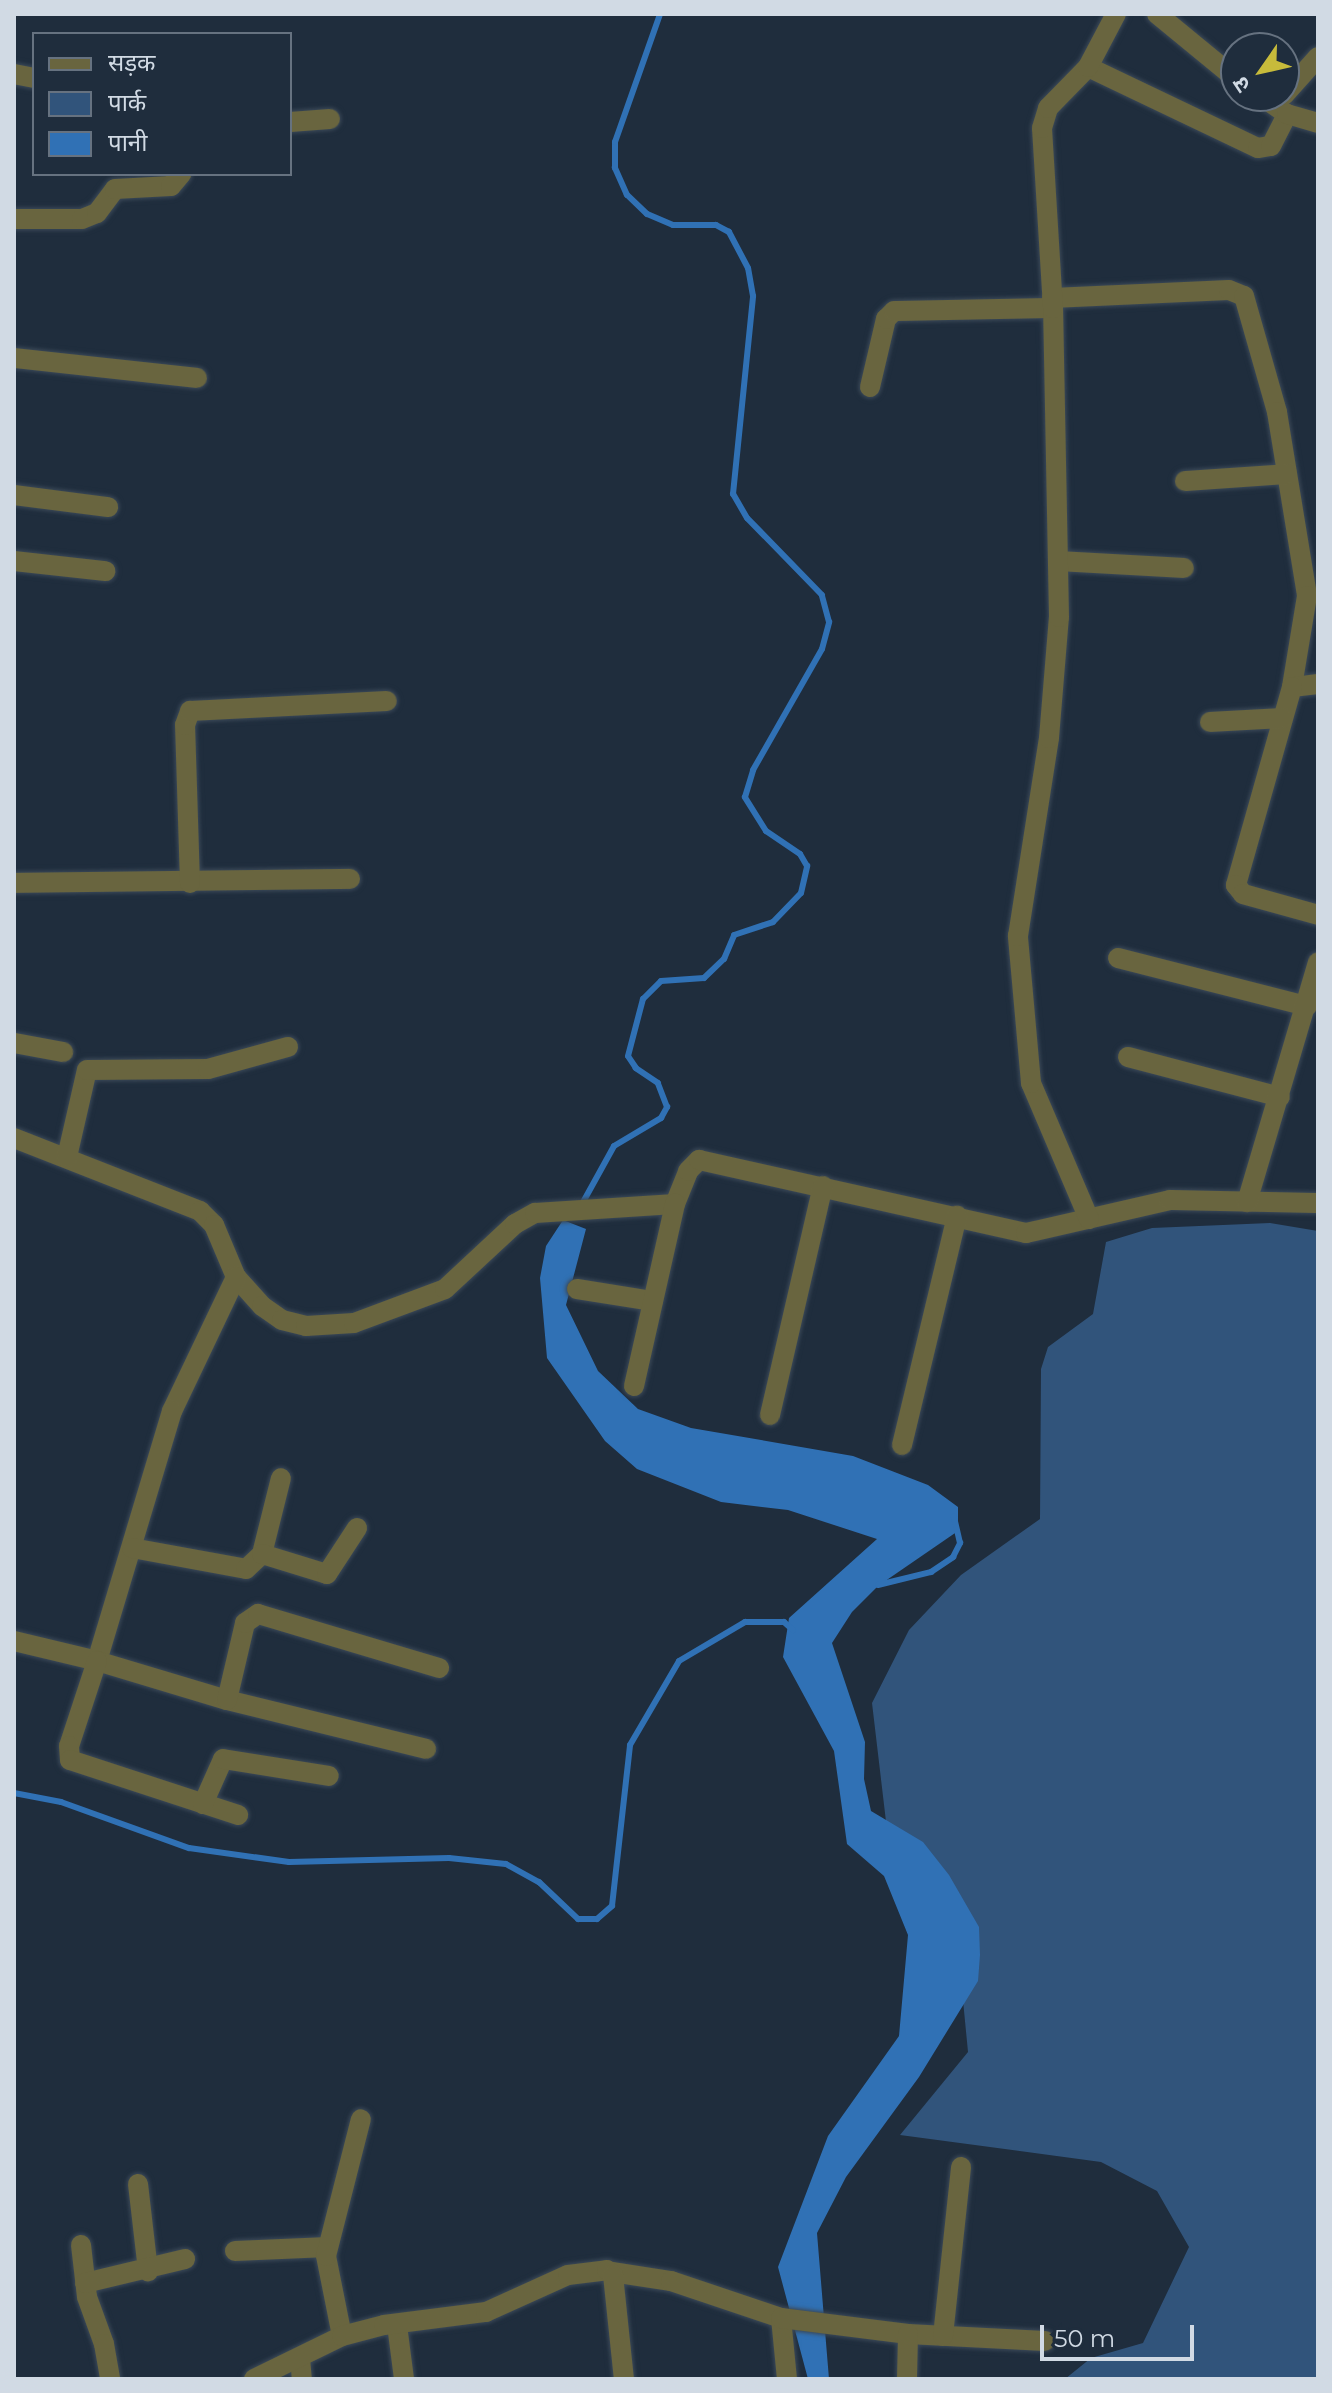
<!DOCTYPE html>
<meta charset="utf-8">
<style>
body{margin:0}
#map{position:relative;width:1332px;height:2393px;overflow:hidden;background:#1f2d3d;font-family:Montserrat,"Noto Sans Devanagari",sans-serif}
div>[style]{position:absolute}
.green>*{inset:0;background:#31547b}
.water>*{inset:0;background:#3071b5}
.stream>*{height:6px;margin:-3px;padding:0 3px;transform-origin:3px;border-radius:3px;background:#3071b5}
.roads{filter:drop-shadow(0 0 2px #3b4958) drop-shadow(0 0 2px #3b4958)}
.minor>*{height:20px;margin:-10px;padding:0 10px;transform-origin:10px;border-radius:10px;background:#69653f}
span{translate:-50% -50%;white-space:nowrap;text-align:center;line-height:1.15;-webkit-text-stroke:7px #1f2d3d;paint-order:stroke}
.frame{position:absolute;inset:0;border:16px solid #d1dae4;pointer-events:none}
.legend{position:absolute;left:32px;top:32px;width:260px;height:144px;box-sizing:border-box;background:#1f2d3d;border:2px solid #667280;margin:0;padding:10px 14px;list-style:none;font-size:24px;color:#d1dae4}
.legend li{display:flex;align-items:center;gap:16px;height:40px}
.legend b{width:40px;border:2px solid #667280}
.north{position:absolute;left:1220px;top:32px;width:80px;height:80px;box-sizing:border-box;background:#1f2d3d;border:2px solid #667280;border-radius:50%;rotate:236deg;font-size:22px;font-weight:700;line-height:32px;text-align:center;color:#d1dae4}
.north::after{content:'';display:block;margin:auto;width:28px;height:36px;background:#c7bb3b;clip-path:polygon(50% 0,100% 100%,50% 72%,0 100%)}
.scale{position:absolute;left:1040px;top:2325px;width:154px;height:36px;box-sizing:border-box;border:4px solid #d1dae4;border-top:0;padding-left:10px;font-size:24px;line-height:28px;white-space:nowrap;color:#d1dae4;-webkit-text-stroke:6px #1f2d3d;paint-order:stroke}
</style>
<div id="map">
<div class="green">
<div style="clip-path:polygon(1270px 1223px,1318px 1231px,1318px 2379px,1065px 2379px,1091px 2358px,1143px 2343px,1189px 2247px,1157px 2191px,1101px 2162px,900px 2135px,968px 2052px,962px 1990px,887px 1830px,872px 1703px,909px 1630px,961px 1575px,1040px 1519px,1041px 1369px,1048px 1347px,1093px 1314px,1106px 1242px,1152px 1228px)"></div>
</div>
<div class="water">
<div style="clip-path:polygon(563px 1220px,586px 1229px,566px 1305px,598px 1371px,638px 1409px,691px 1428px,853px 1456px,928px 1485px,958px 1507px,958px 1531px,878px 1586px,852px 1612px,832px 1643px,865px 1742px,864px 1779px,871px 1811px,923px 1842px,949px 1875px,979px 1927px,980px 1955px,978px 1981px,919px 2077px,846px 2177px,817px 2233px,829px 2379px,808px 2379px,778px 2267px,828px 2136px,899px 2036px,908px 1935px,884px 1876px,847px 1844px,834px 1751px,783px 1657px,789px 1618px,877px 1539px,788px 1510px,721px 1502px,637px 1469px,605px 1441px,547px 1358px,540px 1278px,546px 1246px)"></div>
</div>
<div class="stream">
<div style="left:582px;top:1204px;width:66px;rotate:-61.1deg"></div>
<div style="left:614px;top:1146px;width:55px;rotate:-30.8deg"></div>
<div style="left:661px;top:1118px;width:13px;rotate:-61deg"></div>
<div style="left:667px;top:1107px;width:26px;rotate:-111deg"></div>
<div style="left:658px;top:1083px;width:27px;rotate:-146deg"></div>
<div style="left:636px;top:1068px;width:14px;rotate:-124deg"></div>
<div style="left:628px;top:1056px;width:59px;rotate:-75.3deg"></div>
<div style="left:643px;top:999px;width:25px;rotate:-45deg"></div>
<div style="left:661px;top:981px;width:43px;rotate:-4deg"></div>
<div style="left:704px;top:978px;width:28px;rotate:-44deg"></div>
<div style="left:724px;top:959px;width:26px;rotate:-67deg"></div>
<div style="left:734px;top:935px;width:41px;rotate:-18.4deg"></div>
<div style="left:773px;top:922px;width:40px;rotate:-46deg"></div>
<div style="left:801px;top:893px;width:28px;rotate:-77deg"></div>
<div style="left:807px;top:866px;width:14px;rotate:-120deg"></div>
<div style="left:800px;top:854px;width:41px;rotate:-145.9deg"></div>
<div style="left:766px;top:831px;width:40px;rotate:-122deg"></div>
<div style="left:745px;top:797px;width:28px;rotate:-73deg"></div>
<div style="left:753px;top:770px;width:139px;rotate:-60.3deg"></div>
<div style="left:822px;top:649px;width:28px;rotate:-75deg"></div>
<div style="left:829px;top:622px;width:28px;rotate:-105deg"></div>
<div style="left:822px;top:595px;width:107px;rotate:-134.2deg"></div>
<div style="left:747px;top:518px;width:28px;rotate:-120deg"></div>
<div style="left:733px;top:494px;width:199px;rotate:-84.2deg"></div>
<div style="left:753px;top:296px;width:28px;rotate:-100deg"></div>
<div style="left:748px;top:268px;width:41px;rotate:-117.8deg"></div>
<div style="left:729px;top:232px;width:15px;rotate:-152deg"></div>
<div style="left:716px;top:225px;width:43px;rotate:180deg"></div>
<div style="left:673px;top:225px;width:28px;rotate:-157deg"></div>
<div style="left:647px;top:214px;width:28px;rotate:-136deg"></div>
<div style="left:627px;top:195px;width:30px;rotate:-114deg"></div>
<div style="left:615px;top:168px;width:26px;rotate:-90deg"></div>
<div style="left:615px;top:142px;width:136px;rotate:-70.6deg"></div>
<div style="left:878px;top:1585px;width:55px;rotate:-13.8deg"></div>
<div style="left:931px;top:1572px;width:27px;rotate:-34deg"></div>
<div style="left:953px;top:1557px;width:16px;rotate:-63deg"></div>
<div style="left:960px;top:1543px;width:27px;rotate:-103deg"></div>
<div style="left:14px;top:1793px;width:48px;rotate:10.8deg"></div>
<div style="left:61px;top:1802px;width:136px;rotate:19.8deg"></div>
<div style="left:189px;top:1848px;width:101px;rotate:8deg"></div>
<div style="left:289px;top:1862px;width:160px;rotate:-1.4deg"></div>
<div style="left:449px;top:1858px;width:57px;rotate:6deg"></div>
<div style="left:506px;top:1864px;width:38px;rotate:29deg"></div>
<div style="left:539px;top:1882px;width:54px;rotate:43.5deg"></div>
<div style="left:578px;top:1919px;width:19px"></div>
<div style="left:597px;top:1919px;width:20px;rotate:-41deg"></div>
<div style="left:612px;top:1906px;width:162px;rotate:-83.6deg"></div>
<div style="left:630px;top:1745px;width:97px;rotate:-59.7deg"></div>
<div style="left:679px;top:1661px;width:77px;rotate:-30.6deg"></div>
<div style="left:745px;top:1622px;width:39px"></div>
<div style="left:784px;top:1622px;width:12px;rotate:42deg"></div>
</div>
<div class="roads">
<div class="minor">
<div style="left:1157px;top:14px;width:102px;rotate:39.4deg"></div>
<div style="left:1088px;top:67px;width:188px;rotate:25.5deg"></div>
<div style="left:1258px;top:148px;width:13px;rotate:-9deg"></div>
<div style="left:1271px;top:146px;width:36px;rotate:-63deg"></div>
<div style="left:14px;top:74px;width:20px;rotate:11deg"></div>
<div style="left:1284px;top:95px;width:51px;rotate:-48.2deg"></div>
<div style="left:1261px;top:96px;width:32px;rotate:35deg"></div>
<div style="left:1287px;top:114px;width:32px;rotate:16deg"></div>
<div style="left:290px;top:122px;width:40px;rotate:-4.3deg"></div>
<div style="left:14px;top:219px;width:68px"></div>
<div style="left:82px;top:219px;width:16px;rotate:-22deg"></div>
<div style="left:97px;top:213px;width:30px;rotate:-53deg"></div>
<div style="left:115px;top:189px;width:56px;rotate:-3.1deg"></div>
<div style="left:171px;top:186px;width:16px;rotate:-50deg"></div>
<div style="left:1052px;top:298px;width:177px;rotate:-2.6deg"></div>
<div style="left:1229px;top:290px;width:16px;rotate:22deg"></div>
<div style="left:1244px;top:296px;width:121px;rotate:74.1deg"></div>
<div style="left:1277px;top:412px;width:186px;rotate:80.7deg"></div>
<div style="left:1307px;top:596px;width:92px;rotate:99.4deg"></div>
<div style="left:14px;top:358px;width:184px;rotate:6.2deg"></div>
<div style="left:870px;top:387px;width:70px;rotate:-76.8deg"></div>
<div style="left:886px;top:319px;width:11px;rotate:-45deg"></div>
<div style="left:894px;top:311px;width:159px;rotate:-1.1deg"></div>
<div style="left:1185px;top:481px;width:102px;rotate:-3.9deg"></div>
<div style="left:14px;top:495px;width:95px;rotate:7.3deg"></div>
<div style="left:14px;top:561px;width:92px;rotate:6.3deg"></div>
<div style="left:1059px;top:561px;width:125px;rotate:3.2deg"></div>
<div style="left:1318px;top:684px;width:26px;rotate:173deg"></div>
<div style="left:1292px;top:687px;width:206px;rotate:105.8deg"></div>
<div style="left:1236px;top:885px;width:11px;rotate:52deg"></div>
<div style="left:1243px;top:894px;width:78px;rotate:15.6deg"></div>
<div style="left:1210px;top:722px;width:72px;rotate:-3.2deg"></div>
<div style="left:14px;top:883px;width:336px;rotate:-0.7deg"></div>
<div style="left:190px;top:883px;width:158px;rotate:-91.8deg"></div>
<div style="left:185px;top:725px;width:15px;rotate:-70deg"></div>
<div style="left:190px;top:711px;width:197px;rotate:-2.9deg"></div>
<div style="left:1118px;top:958px;width:195px;rotate:14.3deg"></div>
<div style="left:14px;top:1043px;width:50px;rotate:10.4deg"></div>
<div style="left:1128px;top:1057px;width:157px;rotate:14.7deg"></div>
<div style="left:14px;top:1138px;width:200px;rotate:21.4deg"></div>
<div style="left:200px;top:1211px;width:20px;rotate:45deg"></div>
<div style="left:214px;top:1225px;width:56px;rotate:67.1deg"></div>
<div style="left:236px;top:1277px;width:39px;rotate:48deg"></div>
<div style="left:262px;top:1306px;width:24px;rotate:35deg"></div>
<div style="left:282px;top:1320px;width:25px;rotate:14deg"></div>
<div style="left:306px;top:1326px;width:48px;rotate:-3.6deg"></div>
<div style="left:354px;top:1323px;width:97px;rotate:-20.5deg"></div>
<div style="left:445px;top:1289px;width:96px;rotate:-42.9deg"></div>
<div style="left:515px;top:1224px;width:23px;rotate:-29deg"></div>
<div style="left:535px;top:1213px;width:140px;rotate:-3.7deg"></div>
<div style="left:675px;top:1204px;width:35px;rotate:-68deg"></div>
<div style="left:688px;top:1171px;width:16px;rotate:-45deg"></div>
<div style="left:699px;top:1160px;width:335px;rotate:12.6deg"></div>
<div style="left:1026px;top:1233px;width:148px;rotate:-12.9deg"></div>
<div style="left:1170px;top:1200px;width:148px;rotate:1.2deg"></div>
<div style="left:67px;top:1157px;width:89px;rotate:-77.1deg"></div>
<div style="left:87px;top:1070px;width:121px;rotate:-0.5deg"></div>
<div style="left:208px;top:1069px;width:83px;rotate:-15.4deg"></div>
<div style="left:1247px;top:1202px;width:250px;rotate:-73.5deg"></div>
<div style="left:1089px;top:1219px;width:148px;rotate:-113.1deg"></div>
<div style="left:1031px;top:1083px;width:148px;rotate:-95.1deg"></div>
<div style="left:1018px;top:936px;width:200px;rotate:-81.1deg"></div>
<div style="left:1049px;top:738px;width:121px;rotate:-85.3deg"></div>
<div style="left:1059px;top:617px;width:309px;rotate:-91.1deg"></div>
<div style="left:1053px;top:308px;width:180px;rotate:-93.5deg"></div>
<div style="left:1042px;top:128px;width:21px;rotate:-73deg"></div>
<div style="left:1048px;top:108px;width:57px;rotate:-45.7deg"></div>
<div style="left:1088px;top:67px;width:60px;rotate:-62.2deg"></div>
<div style="left:236px;top:1277px;width:148px;rotate:115.5deg"></div>
<div style="left:172px;top:1411px;width:261px;rotate:106.7deg"></div>
<div style="left:97px;top:1661px;width:136px;rotate:16.7deg"></div>
<div style="left:227px;top:1700px;width:205px;rotate:13.8deg"></div>
<div style="left:577px;top:1289px;width:77px;rotate:9deg"></div>
<div style="left:634px;top:1386px;width:187px;rotate:-77.3deg"></div>
<div style="left:770px;top:1415px;width:235px;rotate:-77deg"></div>
<div style="left:902px;top:1445px;width:236px;rotate:-76.5deg"></div>
<div style="left:132px;top:1548px;width:116px;rotate:10.4deg"></div>
<div style="left:246px;top:1569px;width:22px;rotate:-43deg"></div>
<div style="left:262px;top:1554px;width:78px;rotate:-76deg"></div>
<div style="left:262px;top:1554px;width:68px;rotate:17.1deg"></div>
<div style="left:327px;top:1574px;width:55px;rotate:-56.9deg"></div>
<div style="left:14px;top:1641px;width:85px;rotate:13.5deg"></div>
<div style="left:97px;top:1661px;width:89px;rotate:108.2deg"></div>
<div style="left:69px;top:1746px;width:14px;rotate:86deg"></div>
<div style="left:70px;top:1760px;width:177px;rotate:18.1deg"></div>
<div style="left:227px;top:1700px;width:79px;rotate:-76.8deg"></div>
<div style="left:245px;top:1623px;width:16px;rotate:-35deg"></div>
<div style="left:258px;top:1614px;width:189px;rotate:16.6deg"></div>
<div style="left:203px;top:1804px;width:49px;rotate:-66deg"></div>
<div style="left:223px;top:1759px;width:107px;rotate:9.1deg"></div>
<div style="left:138px;top:2184px;width:88px;rotate:83.4deg"></div>
<div style="left:81px;top:2245px;width:52px;rotate:83.4deg"></div>
<div style="left:87px;top:2297px;width:50px;rotate:70.1deg"></div>
<div style="left:104px;top:2344px;width:36px;rotate:80deg"></div>
<div style="left:235px;top:2251px;width:93px;rotate:-2.5deg"></div>
<div style="left:612px;top:2272px;width:60px;rotate:8.7deg"></div>
<div style="left:671px;top:2281px;width:116px;rotate:18.6deg"></div>
<div style="left:781px;top:2318px;width:61px;rotate:84.4deg"></div>
<div style="left:85px;top:2283px;width:103px;rotate:-13.5deg"></div>
<div style="left:781px;top:2318px;width:128px;rotate:7.2deg"></div>
<div style="left:908px;top:2334px;width:137px;rotate:2.9deg"></div>
<div style="left:397px;top:2325px;width:54px;rotate:82.6deg"></div>
<div style="left:342px;top:2336px;width:82px;rotate:-101.3deg"></div>
<div style="left:326px;top:2256px;width:141px;rotate:-75.7deg"></div>
<div style="left:943px;top:2336px;width:170px;rotate:-83.9deg"></div>
<div style="left:300px;top:2358px;width:21px;rotate:85deg"></div>
<div style="left:254px;top:2379px;width:98px;rotate:-26deg"></div>
<div style="left:342px;top:2336px;width:43px;rotate:-14.7deg"></div>
<div style="left:384px;top:2325px;width:103px;rotate:-7.3deg"></div>
<div style="left:486px;top:2312px;width:90px;rotate:-24.3deg"></div>
<div style="left:568px;top:2275px;width:39px;rotate:-7deg"></div>
<div style="left:607px;top:2270px;width:8px;rotate:40deg"></div>
<div style="left:613px;top:2275px;width:105px;rotate:84deg"></div>
<div style="left:907px;top:2379px;width:45px;rotate:-88.7deg"></div>
</div>
</div>
<div class="frame"></div>
<ul class="legend">
<li><b style="height:10px;background:#69653f"></b>सड़क</li>
<li><b style="height:22px;background:#31547b"></b>पार्क</li>
<li><b style="height:22px;background:#3071b5"></b>पानी</li>
</ul>
<div class="north">उ</div>
<div class="scale">50 m</div>
</div>
